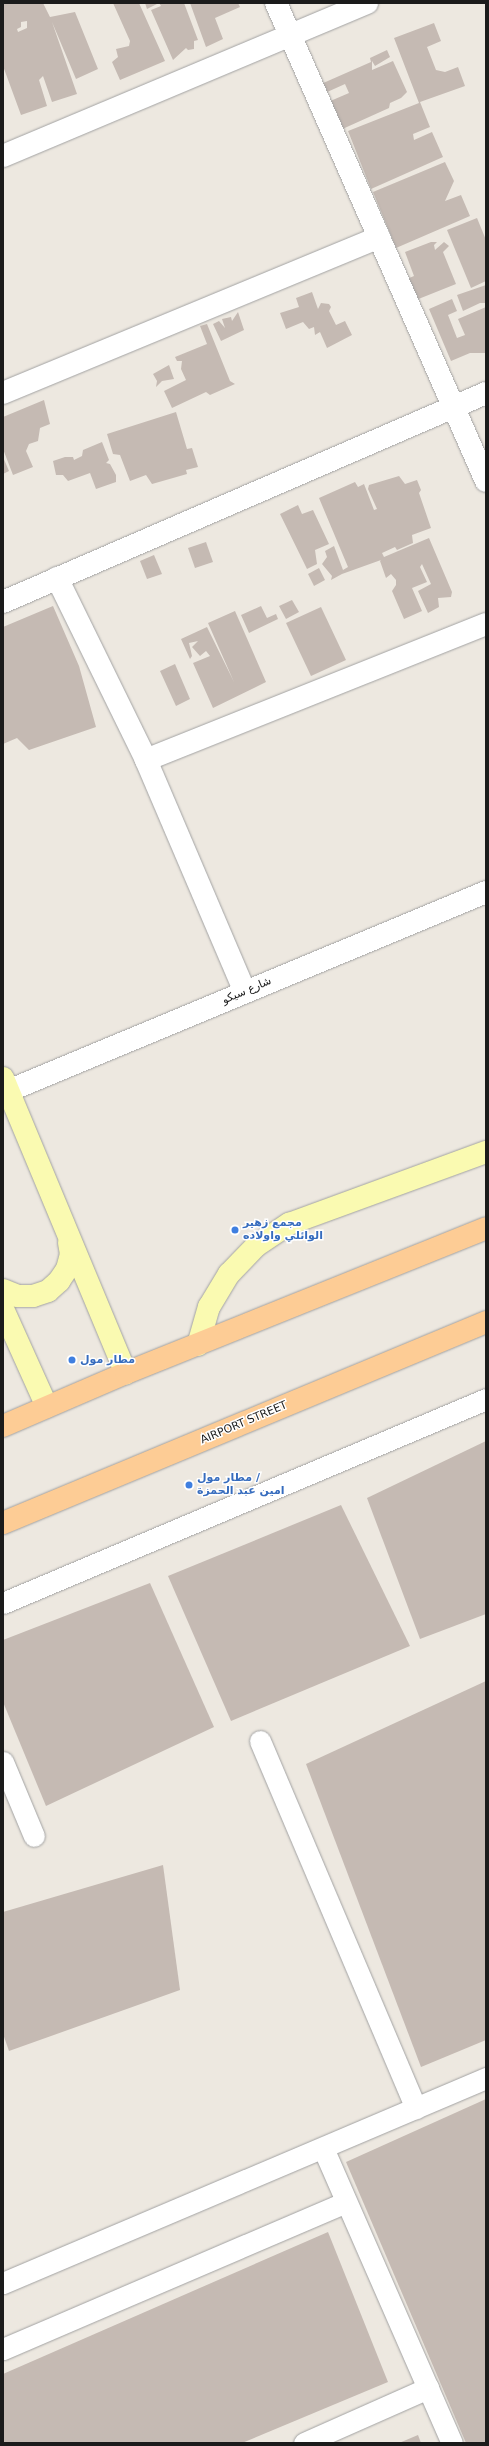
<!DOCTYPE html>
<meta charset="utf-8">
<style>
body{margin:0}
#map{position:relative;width:489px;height:2446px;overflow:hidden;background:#ede8e0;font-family:"DejaVu Sans",Vazirmatn,sans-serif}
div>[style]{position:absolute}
.building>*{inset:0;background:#c5bab3}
.roads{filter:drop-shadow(0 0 1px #a2a2a2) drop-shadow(0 0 1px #a2a2a2)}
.lane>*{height:21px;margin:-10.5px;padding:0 10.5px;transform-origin:10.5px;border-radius:10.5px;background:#fff}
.street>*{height:22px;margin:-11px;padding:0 11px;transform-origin:11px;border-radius:11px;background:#fff}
.secondary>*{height:22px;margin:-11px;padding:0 11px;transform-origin:11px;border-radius:11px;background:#fafab1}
.primary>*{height:22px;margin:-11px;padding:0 11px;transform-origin:11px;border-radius:11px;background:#fdcc95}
.dots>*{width:11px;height:11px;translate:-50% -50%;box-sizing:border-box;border:2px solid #fff;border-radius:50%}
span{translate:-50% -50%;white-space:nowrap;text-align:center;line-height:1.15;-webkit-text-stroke:3px #fff;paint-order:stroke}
.street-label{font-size:11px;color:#1b1b1b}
.shop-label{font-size:11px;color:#366cbe;font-weight:700}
.left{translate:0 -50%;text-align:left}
.frame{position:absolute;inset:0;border:4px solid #1b1b1b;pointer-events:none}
</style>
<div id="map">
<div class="building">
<div style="clip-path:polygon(evenodd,3px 3px,43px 3px,50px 17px,75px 12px,98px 69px,76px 79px,52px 22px,77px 94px,52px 102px,43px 76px,39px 80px,47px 106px,21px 115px,3px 66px,3px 3px,27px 21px,27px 28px,18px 32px,17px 29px,21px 27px,21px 22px,27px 21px)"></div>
<div style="clip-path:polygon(113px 3px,139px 3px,165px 61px,120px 80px,112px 62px,118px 57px,116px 49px,129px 46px,130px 41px)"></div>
<div style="clip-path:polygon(145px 3px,184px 3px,198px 40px,194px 41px,194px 49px,188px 50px,186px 48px,173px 60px,151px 10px,161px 6px,159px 3px,147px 9px)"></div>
<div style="clip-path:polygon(190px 3px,238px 3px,240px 7px,215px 18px,223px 39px,206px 47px)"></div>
<div style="clip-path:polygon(434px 23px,441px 41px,427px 47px,436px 70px,445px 72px,458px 67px,465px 86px,420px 102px,430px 127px,413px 134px,414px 140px,432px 132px,443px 157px,371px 189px,348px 131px,419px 103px,394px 38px)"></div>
<div style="clip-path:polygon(387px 50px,390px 57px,375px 66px,372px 61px,372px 70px,393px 61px,407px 92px,401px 98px,390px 103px,389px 108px,338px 131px,328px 102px,349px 93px,345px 84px,325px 93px,321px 84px,371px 62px,370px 58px)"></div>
<div style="clip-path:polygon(445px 162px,454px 181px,445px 201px,461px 195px,470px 216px,396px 248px,373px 192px)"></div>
<div style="clip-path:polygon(477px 218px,486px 240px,486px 281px,471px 288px,447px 230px)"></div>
<div style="clip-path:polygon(431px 242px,437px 242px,434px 245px,435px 250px,444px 242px,449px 246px,443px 252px,456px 284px,411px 302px,402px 281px,414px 276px,405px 252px)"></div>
<div style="clip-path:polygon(486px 285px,486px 303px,480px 303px,463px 311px,457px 295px)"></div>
<div style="clip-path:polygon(312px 292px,318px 309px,321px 303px,329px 304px,331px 307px,329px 311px,336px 325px,345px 321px,352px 335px,327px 348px,320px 332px,315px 335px,314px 327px,309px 329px,303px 322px,286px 329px,280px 313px,299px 307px,296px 298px)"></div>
<div style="clip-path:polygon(452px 299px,457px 311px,448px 315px,457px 338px,465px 335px,458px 319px,486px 307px,486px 353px,470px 353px,451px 361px,429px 309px)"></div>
<div style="clip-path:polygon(238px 312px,244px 330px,221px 341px,213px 324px,219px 321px,225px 328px,222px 319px,231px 317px,232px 321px)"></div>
<div style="clip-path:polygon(207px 324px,230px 381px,235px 384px,210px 395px,206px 392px,172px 408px,164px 391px,186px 380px,181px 369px,182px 361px,177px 361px,175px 357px,207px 344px,200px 326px)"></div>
<div style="clip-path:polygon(169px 365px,174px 379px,162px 381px,156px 387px,157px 381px,153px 374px)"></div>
<div style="clip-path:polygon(44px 400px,50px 424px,40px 428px,38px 441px,29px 444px,26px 451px,33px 467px,13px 475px,3px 449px,3px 417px)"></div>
<div style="clip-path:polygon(176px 412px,187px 449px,192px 448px,198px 467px,186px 470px,187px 474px,152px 484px,146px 475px,130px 481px,120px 455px,113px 454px,107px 434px)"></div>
<div style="clip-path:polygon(102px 442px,109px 460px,106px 463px,110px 464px,116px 475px,116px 482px,96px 489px,90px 473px,68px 481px,63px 475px,56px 475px,53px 461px,65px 457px,73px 457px,74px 460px,82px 456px,83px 450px)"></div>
<div style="clip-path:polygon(3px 457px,9px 471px,3px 474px)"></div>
<div style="clip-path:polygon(399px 476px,405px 484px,417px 480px,421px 490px,419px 493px,431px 528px,412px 535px,413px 543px,397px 550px,395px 547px,382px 553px,384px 557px,429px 538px,452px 592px,451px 597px,438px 598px,439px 607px,428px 613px,418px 591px,431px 584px,422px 564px,420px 567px,427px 582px,412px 588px,422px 611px,404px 619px,392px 591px,396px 585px,396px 580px,391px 574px,386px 578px,380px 561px,381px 560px,342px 574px,331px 580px,332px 576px,322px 564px,327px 557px,325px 551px,334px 546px,343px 570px,348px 567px,319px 498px,355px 482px,358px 487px,364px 484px,374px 510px,377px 509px,368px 489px,369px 485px)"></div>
<div style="clip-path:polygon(298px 505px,302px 514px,313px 510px,329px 544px,315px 550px,317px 564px,307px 569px,280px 514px)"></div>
<div style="clip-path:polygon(206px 542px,213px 562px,195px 568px,188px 548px)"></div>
<div style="clip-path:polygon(154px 555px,162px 574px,147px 579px,140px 561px)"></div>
<div style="clip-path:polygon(319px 568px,325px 580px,314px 586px,308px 574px)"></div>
<div style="clip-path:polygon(292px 600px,299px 612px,286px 619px,279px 606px)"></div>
<div style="clip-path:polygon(53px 606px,79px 666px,96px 727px,29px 750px,17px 738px,3px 744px,3px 627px)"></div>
<div style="clip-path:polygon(261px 606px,267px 618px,276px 614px,278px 619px,249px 633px,241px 615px)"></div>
<div style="clip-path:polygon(321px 607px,346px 660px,311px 676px,286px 623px)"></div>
<div style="clip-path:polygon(235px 611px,266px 682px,213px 708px,193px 663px,210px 656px,206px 651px,200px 656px,192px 647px,198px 641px,189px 643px,192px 656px,190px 659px,181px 639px,207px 627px,234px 682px,208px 623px)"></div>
<div style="clip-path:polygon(175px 664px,190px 699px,176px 706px,160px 671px)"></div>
<div style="clip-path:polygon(486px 1441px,486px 1614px,420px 1639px,367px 1498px)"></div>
<div style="clip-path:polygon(341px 1505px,410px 1646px,231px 1721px,168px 1576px)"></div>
<div style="clip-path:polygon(150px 1583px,214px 1727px,46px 1806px,3px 1702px,3px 1640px)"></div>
<div style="clip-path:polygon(486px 1681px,486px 2040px,421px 2067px,306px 1764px)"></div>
<div style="clip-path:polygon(163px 1865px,180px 1990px,9px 2051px,3px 2034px,3px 1912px)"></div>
<div style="clip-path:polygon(486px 2099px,486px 2443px,466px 2443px,346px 2162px)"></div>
<div style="clip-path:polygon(328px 2232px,388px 2382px,242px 2443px,3px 2443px,3px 2374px)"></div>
<div style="clip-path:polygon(418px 2435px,421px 2443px,399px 2443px)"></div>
</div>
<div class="roads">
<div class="lane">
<div style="left:3px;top:1603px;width:524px;rotate:-22.9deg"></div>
<div style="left:260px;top:1741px;width:399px;rotate:67deg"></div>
<div style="left:3px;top:1762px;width:80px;rotate:67.3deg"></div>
<div style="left:323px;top:2148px;width:322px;rotate:66.4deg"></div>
<div style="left:3px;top:2283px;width:525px;rotate:-23deg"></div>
<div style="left:3px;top:2349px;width:373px;rotate:-23.2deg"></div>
<div style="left:304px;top:2443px;width:136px;rotate:-23.9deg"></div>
</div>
<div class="street">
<div style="left:276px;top:3px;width:522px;rotate:66.28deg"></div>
<div style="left:3px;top:156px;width:395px;rotate:-22.8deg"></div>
<div style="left:3px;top:393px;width:407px;rotate:-22.5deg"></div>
<div style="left:57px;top:578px;width:203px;rotate:63.9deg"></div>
<div style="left:146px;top:760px;width:366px;rotate:-21.8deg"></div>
<div style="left:3px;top:602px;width:526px;rotate:-23.4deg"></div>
<div style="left:146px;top:760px;width:252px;rotate:66.9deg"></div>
<div style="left:8px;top:1091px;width:518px;rotate:-22.6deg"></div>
</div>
<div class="secondary">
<div style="left:3px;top:1078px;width:320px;rotate:67.4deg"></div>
<div style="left:3px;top:1290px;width:16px;rotate:22deg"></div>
<div style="left:18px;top:1296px;width:15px"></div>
<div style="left:33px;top:1296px;width:16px;rotate:-18deg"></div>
<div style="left:48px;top:1291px;width:15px;rotate:-42deg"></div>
<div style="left:59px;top:1281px;width:14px;rotate:-56deg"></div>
<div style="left:67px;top:1269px;width:16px;rotate:-75deg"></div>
<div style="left:71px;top:1254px;width:11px;rotate:-100deg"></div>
<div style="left:3px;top:1309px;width:107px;rotate:65.8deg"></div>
<div style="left:198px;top:1345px;width:40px;rotate:-74deg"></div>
<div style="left:209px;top:1307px;width:39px;rotate:-59deg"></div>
<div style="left:229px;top:1274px;width:39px;rotate:-46deg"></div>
<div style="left:256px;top:1246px;width:40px;rotate:-34deg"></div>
<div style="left:289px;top:1224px;width:210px;rotate:-20.1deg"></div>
</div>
<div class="primary">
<div style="left:3px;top:1426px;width:134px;rotate:-23.3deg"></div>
<div style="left:126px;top:1373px;width:388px;rotate:-21.9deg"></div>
<div style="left:3px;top:1523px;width:523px;rotate:-22.59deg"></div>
</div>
</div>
<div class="dots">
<div style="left:235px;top:1230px;background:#3f7fe0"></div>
<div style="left:72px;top:1360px;background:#3f7fe0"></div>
<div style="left:189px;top:1485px;background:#3f7fe0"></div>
</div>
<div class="street-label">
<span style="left:247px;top:991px;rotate:-23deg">شارع سيكو</span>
<span style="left:244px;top:1423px;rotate:-23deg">AIRPORT STREET</span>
</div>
<div class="shop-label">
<span class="left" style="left:243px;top:1230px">مجمع زهير<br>الوائلي واولاده</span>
<span class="left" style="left:80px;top:1360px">مطار مول</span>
<span class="left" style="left:197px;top:1485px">مطار مول /<br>امين عبد الحمزة</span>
</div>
<div class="frame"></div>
</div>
